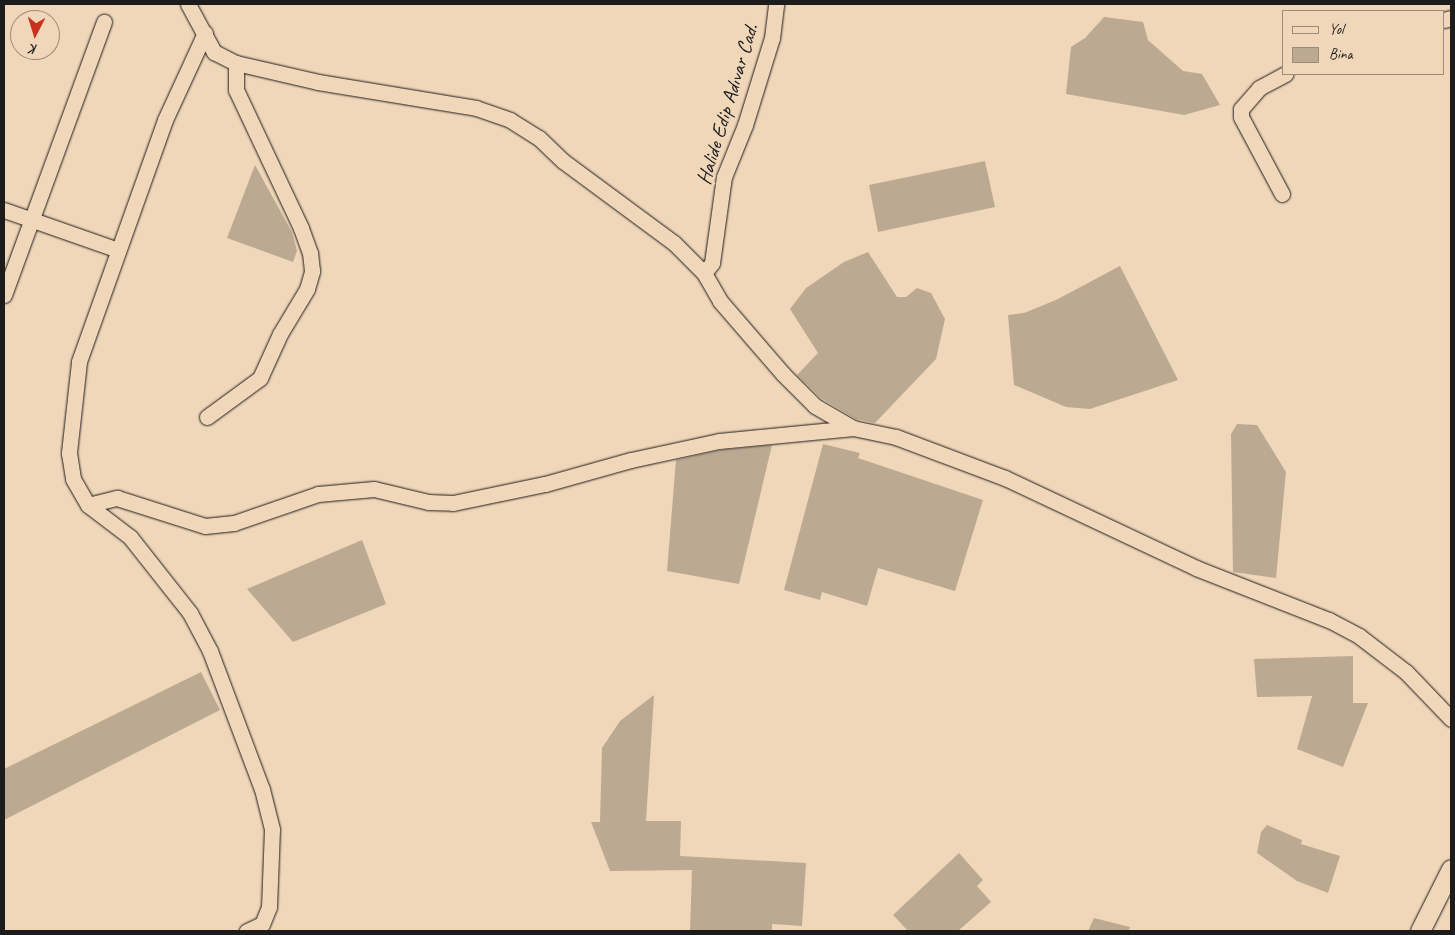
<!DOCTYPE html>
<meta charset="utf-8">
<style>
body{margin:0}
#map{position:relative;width:1455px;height:935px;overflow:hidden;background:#f1d7b9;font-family:Caveat,sans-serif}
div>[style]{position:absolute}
.building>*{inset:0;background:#bca992}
.roads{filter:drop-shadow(0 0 1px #1c1c1c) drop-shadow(0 0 1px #1c1c1c)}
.minor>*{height:15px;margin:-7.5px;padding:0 7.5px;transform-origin:7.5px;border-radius:7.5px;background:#f1d7b9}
.major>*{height:19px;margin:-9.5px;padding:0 9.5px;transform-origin:9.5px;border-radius:9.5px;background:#f1d7b9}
span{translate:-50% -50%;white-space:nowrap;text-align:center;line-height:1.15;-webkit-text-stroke:5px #f1d7b9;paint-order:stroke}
.street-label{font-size:21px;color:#1c1c1c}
.frame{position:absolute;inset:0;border:5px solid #1c1c1c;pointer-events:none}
.legend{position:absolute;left:1282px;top:10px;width:162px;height:65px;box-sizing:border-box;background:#f1d7b9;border:1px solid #9c8c7a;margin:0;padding:6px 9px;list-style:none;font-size:15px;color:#1c1c1c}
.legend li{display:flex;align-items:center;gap:10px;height:25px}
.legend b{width:25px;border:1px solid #9c8c7a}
.north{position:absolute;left:10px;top:10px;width:50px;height:50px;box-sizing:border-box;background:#f1d7b9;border:1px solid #9c8c7a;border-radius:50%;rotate:185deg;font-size:14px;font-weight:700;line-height:20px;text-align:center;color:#1c1c1c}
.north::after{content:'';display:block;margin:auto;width:18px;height:22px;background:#c8321e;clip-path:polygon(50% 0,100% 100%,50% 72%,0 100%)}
</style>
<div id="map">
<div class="building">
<div style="clip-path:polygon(1104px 17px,1143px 22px,1148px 40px,1183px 71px,1202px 74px,1220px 105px,1184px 115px,1066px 94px,1071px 47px,1085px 38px)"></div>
<div style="clip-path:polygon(985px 161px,995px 207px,878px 232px,869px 185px)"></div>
<div style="clip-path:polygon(255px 165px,292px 232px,297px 251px,293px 262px,227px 238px)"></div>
<div style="clip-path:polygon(868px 252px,897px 297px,906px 297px,917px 288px,931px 293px,945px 319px,936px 359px,875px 423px,856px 419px,821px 398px,797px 375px,818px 353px,790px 309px,806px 288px,844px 262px)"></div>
<div style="clip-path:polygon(1120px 266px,1178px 380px,1090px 409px,1066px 407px,1014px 385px,1008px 315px,1024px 313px,1056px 300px)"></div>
<div style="clip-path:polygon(1237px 424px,1257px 425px,1286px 472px,1276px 578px,1233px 572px,1231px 434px)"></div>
<div style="clip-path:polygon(823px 444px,860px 453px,858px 458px,983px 500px,955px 591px,878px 568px,867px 606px,822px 592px,820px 600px,784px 590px)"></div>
<div style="clip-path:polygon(772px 445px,739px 584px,667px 571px,676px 460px,720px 450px)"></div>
<div style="clip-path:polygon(362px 540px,386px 604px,293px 642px,247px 589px)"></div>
<div style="clip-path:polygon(1353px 656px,1353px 703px,1368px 703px,1343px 767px,1297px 749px,1312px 696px,1257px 697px,1254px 659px)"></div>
<div style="clip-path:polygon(201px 672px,220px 710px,4px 820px,4px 769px)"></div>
<div style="clip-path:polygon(654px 695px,646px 821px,681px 821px,680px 856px,806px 863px,802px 926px,772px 924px,772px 931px,690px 931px,692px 870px,610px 871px,591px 822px,600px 822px,602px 748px,620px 721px)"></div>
<div style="clip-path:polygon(1267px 825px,1302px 840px,1301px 844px,1340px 856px,1328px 893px,1297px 881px,1257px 853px,1261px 832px)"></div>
<div style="clip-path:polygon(959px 853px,983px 880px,977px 886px,991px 902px,958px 931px,908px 931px,893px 915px)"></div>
<div style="clip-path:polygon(1094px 918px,1130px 927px,1129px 931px,1088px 931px)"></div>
</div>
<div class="roads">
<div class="minor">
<div style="left:188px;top:4px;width:55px;rotate:61.6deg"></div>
<div style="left:214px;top:52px;width:25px;rotate:27deg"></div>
<div style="left:236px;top:63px;width:84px;rotate:13deg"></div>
<div style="left:318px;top:82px;width:160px;rotate:9.3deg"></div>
<div style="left:476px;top:108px;width:36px;rotate:19deg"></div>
<div style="left:510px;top:120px;width:34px;rotate:32deg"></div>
<div style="left:539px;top:138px;width:33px;rotate:44deg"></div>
<div style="left:563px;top:161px;width:138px;rotate:36.5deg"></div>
<div style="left:674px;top:243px;width:42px;rotate:45deg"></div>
<div style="left:704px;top:273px;width:32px;rotate:60deg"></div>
<div style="left:720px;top:301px;width:96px;rotate:49.2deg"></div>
<div style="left:783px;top:374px;width:45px;rotate:45deg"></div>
<div style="left:815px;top:406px;width:44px;rotate:30.1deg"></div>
<div style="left:853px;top:428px;width:44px;rotate:11.8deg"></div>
<div style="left:896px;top:437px;width:116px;rotate:20.6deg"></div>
<div style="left:1005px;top:478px;width:211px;rotate:25.2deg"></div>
<div style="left:1196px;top:568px;width:143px;rotate:21.4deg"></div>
<div style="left:1329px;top:620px;width:34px;rotate:28deg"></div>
<div style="left:1359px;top:636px;width:59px;rotate:37.5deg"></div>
<div style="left:1406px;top:672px;width:65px;rotate:46.2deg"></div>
<div style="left:1444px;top:20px;width:7px;rotate:-16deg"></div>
<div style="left:205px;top:33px;width:96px;rotate:114.7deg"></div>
<div style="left:165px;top:120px;width:257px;rotate:109.6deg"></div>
<div style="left:79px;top:362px;width:92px;rotate:96.3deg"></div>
<div style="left:69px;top:453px;width:26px;rotate:81deg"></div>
<div style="left:73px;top:479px;width:30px;rotate:60deg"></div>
<div style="left:88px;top:505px;width:53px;rotate:37.3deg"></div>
<div style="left:130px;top:537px;width:97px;rotate:51.7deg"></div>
<div style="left:190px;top:613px;width:43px;rotate:62.2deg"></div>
<div style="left:210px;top:651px;width:147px;rotate:69.4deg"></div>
<div style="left:262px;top:789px;width:41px;rotate:76deg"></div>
<div style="left:272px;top:829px;width:78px;rotate:92.2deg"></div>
<div style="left:269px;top:907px;width:18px;rotate:112deg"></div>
<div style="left:262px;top:924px;width:17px;rotate:155deg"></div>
<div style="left:1282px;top:194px;width:87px;rotate:-118deg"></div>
<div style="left:1241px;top:117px;width:8px;rotate:-90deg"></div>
<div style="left:1241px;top:109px;width:28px;rotate:-49deg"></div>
<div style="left:1259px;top:88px;width:30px;rotate:-28deg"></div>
<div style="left:4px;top:210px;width:121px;rotate:19.3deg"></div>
<div style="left:704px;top:273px;width:13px;rotate:-51deg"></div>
<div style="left:712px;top:263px;width:87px;rotate:-82.1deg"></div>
<div style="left:724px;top:177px;width:56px;rotate:-68deg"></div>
<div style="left:745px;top:125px;width:91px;rotate:-72.8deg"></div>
<div style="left:772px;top:38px;width:34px;rotate:-83deg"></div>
<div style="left:4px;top:295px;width:291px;rotate:-69.9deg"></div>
<div style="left:207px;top:417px;width:66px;rotate:-36.3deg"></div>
<div style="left:260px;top:378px;width:48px;rotate:-65.6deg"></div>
<div style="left:280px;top:334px;width:52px;rotate:-59deg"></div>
<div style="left:307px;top:289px;width:19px;rotate:-74deg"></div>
<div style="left:312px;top:271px;width:18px;rotate:-96deg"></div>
<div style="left:310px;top:253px;width:27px;rotate:-110deg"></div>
<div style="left:301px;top:228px;width:153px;rotate:-115.2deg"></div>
<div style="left:236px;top:90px;width:27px;rotate:-90deg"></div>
<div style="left:88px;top:505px;width:30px;rotate:-14deg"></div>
<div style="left:117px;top:498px;width:92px;rotate:17.7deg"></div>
<div style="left:205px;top:526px;width:29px;rotate:-6deg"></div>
<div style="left:234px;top:523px;width:89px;rotate:-19deg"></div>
<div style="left:318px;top:494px;width:56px;rotate:-5.1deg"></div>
<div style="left:374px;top:489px;width:56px;rotate:13.5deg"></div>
<div style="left:428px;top:502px;width:25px;rotate:2deg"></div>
<div style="left:453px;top:503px;width:94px;rotate:-11.7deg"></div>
<div style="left:545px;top:484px;width:89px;rotate:-15.6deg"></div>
<div style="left:631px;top:460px;width:90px;rotate:-12.2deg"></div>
<div style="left:719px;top:441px;width:135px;rotate:-5.5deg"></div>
</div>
<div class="major">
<div style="left:1420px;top:931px;width:69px;rotate:-63.4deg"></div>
</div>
</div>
<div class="street-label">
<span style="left:727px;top:104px;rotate:-73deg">Halide Edip Adıvar Cad.</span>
</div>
<div class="frame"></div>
<ul class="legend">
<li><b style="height:6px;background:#f1d7b9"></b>Yol</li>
<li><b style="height:14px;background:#bca992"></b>Bina</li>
</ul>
<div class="north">K</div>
</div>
